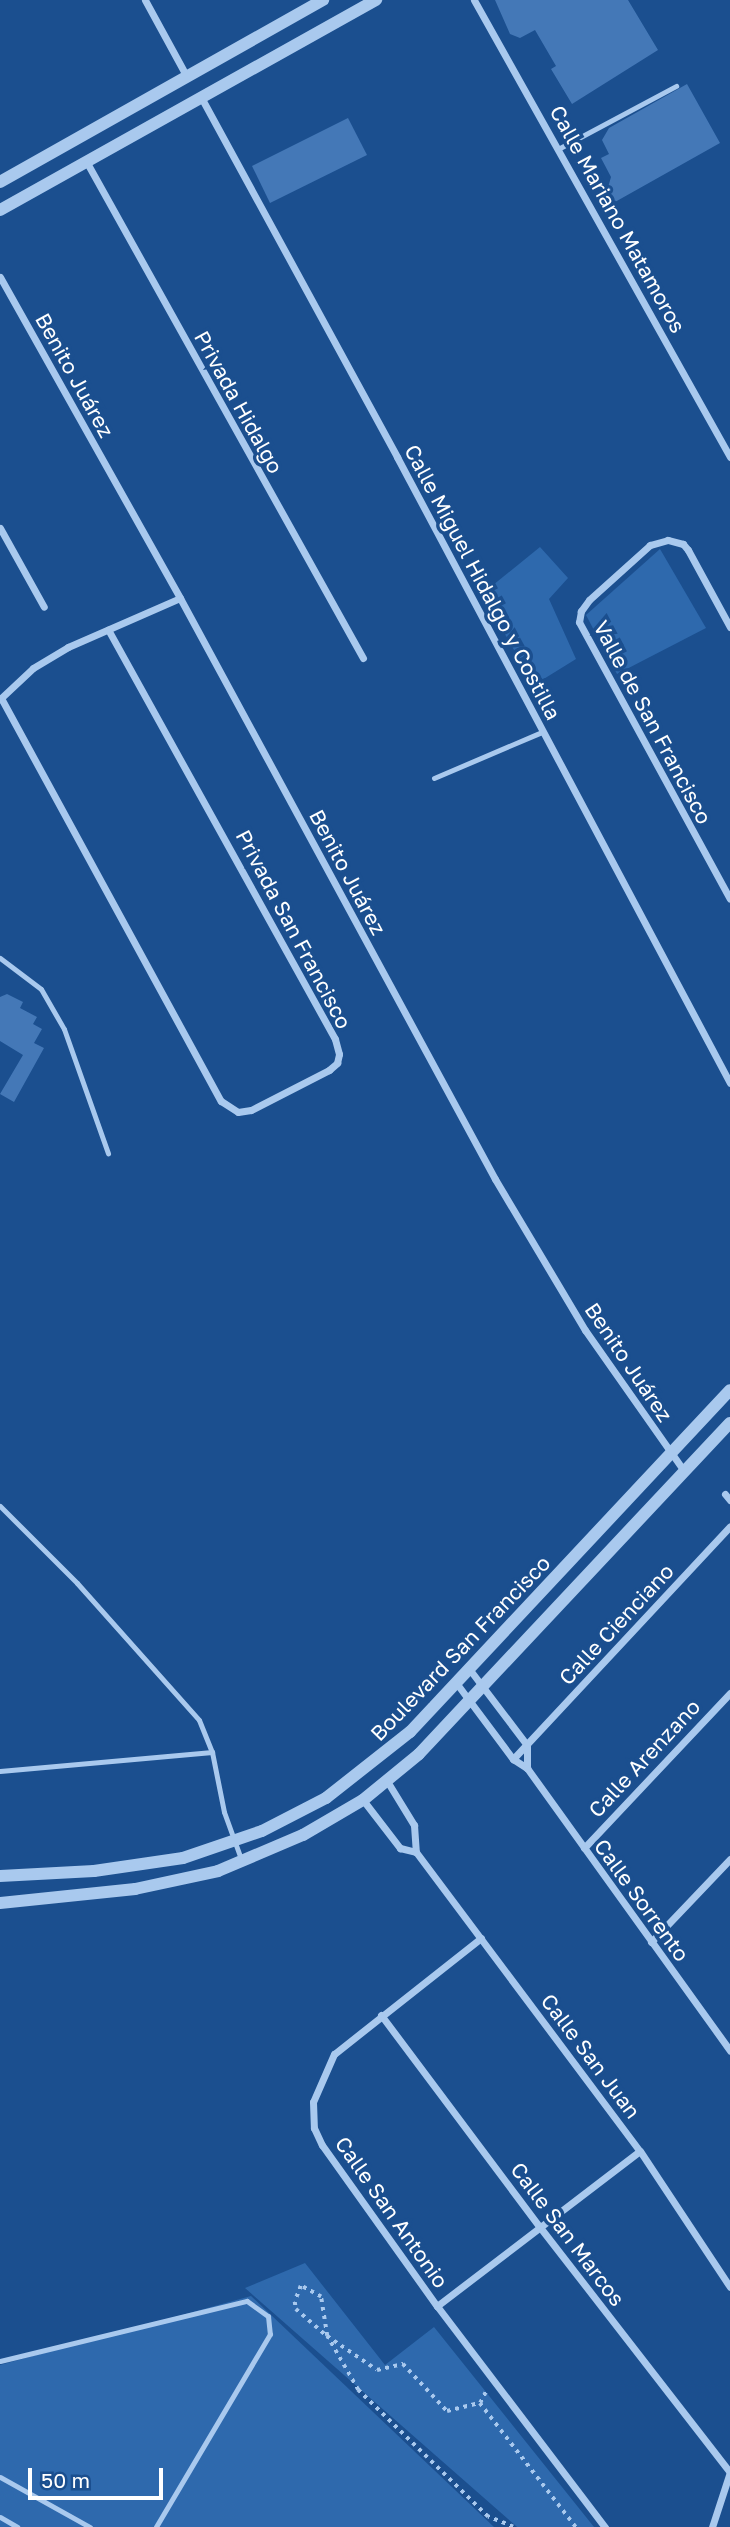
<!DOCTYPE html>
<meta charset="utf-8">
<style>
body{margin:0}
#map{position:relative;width:730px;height:2527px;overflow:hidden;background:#1b4f8f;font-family:"Golos Text",sans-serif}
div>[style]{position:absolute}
.green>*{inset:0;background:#2e69ad}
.building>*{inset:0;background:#4478b7}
.path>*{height:3.5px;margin-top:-1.75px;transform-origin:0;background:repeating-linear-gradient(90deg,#a9c9ee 0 3.5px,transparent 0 8.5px)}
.service>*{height:5px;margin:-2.5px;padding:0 2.5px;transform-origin:2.5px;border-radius:2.5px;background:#a9c9ee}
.minor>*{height:7px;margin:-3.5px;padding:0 3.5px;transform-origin:3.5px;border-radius:3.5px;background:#a9c9ee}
.tertiary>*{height:12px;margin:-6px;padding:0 6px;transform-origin:6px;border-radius:6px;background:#a9c9ee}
span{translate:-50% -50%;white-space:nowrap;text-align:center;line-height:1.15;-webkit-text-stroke:7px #1b4f8f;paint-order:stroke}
.street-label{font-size:21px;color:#fff}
.scale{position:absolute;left:28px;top:2468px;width:135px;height:32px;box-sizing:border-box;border:4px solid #fff;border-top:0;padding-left:9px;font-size:21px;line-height:24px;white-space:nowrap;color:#fff;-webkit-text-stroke:5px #1b4f8f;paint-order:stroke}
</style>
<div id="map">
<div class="green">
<div style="clip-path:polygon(540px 547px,568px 578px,549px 599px,576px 659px,534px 685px,482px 594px)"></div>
<div style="clip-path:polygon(660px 549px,706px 628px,617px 674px,586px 615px)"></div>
<div style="clip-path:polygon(305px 2263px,385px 2365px,434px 2327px,594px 2527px,517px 2527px,245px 2288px)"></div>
<div style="clip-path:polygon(251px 2296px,494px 2527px,0 2527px,0 2365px)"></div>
</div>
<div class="building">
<div style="clip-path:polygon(495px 0,628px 0,658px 50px,572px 104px,551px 69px,556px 66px,535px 30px,520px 38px,510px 34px)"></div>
<div style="clip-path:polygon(687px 84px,720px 143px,615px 202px,607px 191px,611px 177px,601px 158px,609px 154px,602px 140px,609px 128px)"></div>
<div style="clip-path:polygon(348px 118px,367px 155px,270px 203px,252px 166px)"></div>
<div style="clip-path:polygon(7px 994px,23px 1002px,20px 1008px,37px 1017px,33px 1024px,42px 1029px,34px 1043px,44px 1048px,14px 1102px,0 1094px,23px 1055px,0 1041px,0 997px)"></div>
</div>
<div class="path">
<div style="left:480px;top:2403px;width:16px;rotate:-63deg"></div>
<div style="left:513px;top:2527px;width:27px;rotate:-158deg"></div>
<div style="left:488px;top:2517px;width:182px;rotate:-135.7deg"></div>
<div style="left:358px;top:2390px;width:62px;rotate:-119.9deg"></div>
<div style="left:327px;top:2336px;width:39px;rotate:-99deg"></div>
<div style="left:321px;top:2297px;width:23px;rotate:-151deg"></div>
<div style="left:301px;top:2286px;width:17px;rotate:111deg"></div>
<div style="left:295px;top:2302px;width:7px;rotate:82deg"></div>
<div style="left:296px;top:2309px;width:41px;rotate:41.1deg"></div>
<div style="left:327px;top:2336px;width:60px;rotate:34.2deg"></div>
<div style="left:377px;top:2370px;width:27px;rotate:-13deg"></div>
<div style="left:403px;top:2364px;width:64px;rotate:46.9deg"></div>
<div style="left:447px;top:2411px;width:34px;rotate:-14deg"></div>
<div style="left:480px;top:2403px;width:157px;rotate:52.3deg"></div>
</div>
<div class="service">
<div style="left:558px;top:149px;width:134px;rotate:-28.1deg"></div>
<div style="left:434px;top:778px;width:117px;rotate:-23.1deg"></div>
<div style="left:0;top:958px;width:51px;rotate:37.1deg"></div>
<div style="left:41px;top:989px;width:46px;rotate:60.1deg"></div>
<div style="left:64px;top:1029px;width:132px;rotate:70.5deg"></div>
<div style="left:0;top:1506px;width:109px;rotate:45deg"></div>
<div style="left:77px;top:1583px;width:183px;rotate:48.3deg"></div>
<div style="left:199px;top:1720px;width:35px;rotate:68deg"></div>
<div style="left:212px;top:1752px;width:61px;rotate:78.7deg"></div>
<div style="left:224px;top:1812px;width:50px;rotate:70.1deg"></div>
<div style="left:0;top:1771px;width:213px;rotate:-5.1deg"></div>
<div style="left:0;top:2361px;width:254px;rotate:-13.7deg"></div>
<div style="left:247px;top:2301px;width:26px;rotate:36deg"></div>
<div style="left:268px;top:2316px;width:18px;rotate:84deg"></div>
<div style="left:270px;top:2334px;width:224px;rotate:120.6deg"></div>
<div style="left:0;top:2477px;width:103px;rotate:29.1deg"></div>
<div style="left:0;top:2517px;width:20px;rotate:30deg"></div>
</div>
<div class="minor">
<div style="left:145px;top:0;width:88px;rotate:61.4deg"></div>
<div style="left:474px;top:0;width:524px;rotate:60.74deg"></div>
<div style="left:202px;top:99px;width:408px;rotate:61.4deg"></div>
<div style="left:397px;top:457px;width:709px;rotate:61.99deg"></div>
<div style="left:86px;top:161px;width:569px;rotate:60.87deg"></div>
<div style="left:0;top:277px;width:368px;rotate:60.7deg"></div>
<div style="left:180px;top:598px;width:661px;rotate:61.53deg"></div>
<div style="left:495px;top:1179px;width:176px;rotate:59.2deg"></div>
<div style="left:585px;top:1330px;width:172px;rotate:54.9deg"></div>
<div style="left:0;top:528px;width:90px;rotate:60.9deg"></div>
<div style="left:730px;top:627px;width:88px;rotate:-118.6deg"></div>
<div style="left:688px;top:550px;width:8px;rotate:-130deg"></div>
<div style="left:683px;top:544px;width:16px;rotate:-165deg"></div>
<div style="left:668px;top:540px;width:19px;rotate:164deg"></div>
<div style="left:650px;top:545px;width:82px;rotate:138deg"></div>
<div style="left:589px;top:600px;width:14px;rotate:126deg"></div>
<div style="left:581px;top:611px;width:11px;rotate:100deg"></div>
<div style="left:579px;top:622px;width:315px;rotate:61.4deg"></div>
<div style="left:1px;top:698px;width:459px;rotate:61.4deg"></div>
<div style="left:221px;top:1101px;width:20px;rotate:33deg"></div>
<div style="left:238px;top:1112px;width:13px;rotate:-9deg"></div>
<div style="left:251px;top:1110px;width:88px;rotate:-27.1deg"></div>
<div style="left:329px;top:1070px;width:11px;rotate:-41deg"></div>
<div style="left:337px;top:1063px;width:9px;rotate:-77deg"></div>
<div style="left:339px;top:1054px;width:16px;rotate:-105deg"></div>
<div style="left:335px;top:1039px;width:468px;rotate:-119deg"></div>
<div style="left:0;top:699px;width:45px;rotate:-43.2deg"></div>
<div style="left:33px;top:668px;width:41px;rotate:-31deg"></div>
<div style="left:68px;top:647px;width:122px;rotate:-23.6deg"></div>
<div style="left:725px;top:1494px;width:8px;rotate:50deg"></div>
<div style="left:470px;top:1670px;width:94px;rotate:52.8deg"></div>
<div style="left:527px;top:1745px;width:23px;rotate:90deg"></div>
<div style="left:457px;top:1684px;width:94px;rotate:53.3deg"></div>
<div style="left:513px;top:1759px;width:17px;rotate:33deg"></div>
<div style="left:527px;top:1768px;width:348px;rotate:54.3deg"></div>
<div style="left:513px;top:1759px;width:318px;rotate:-47deg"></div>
<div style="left:387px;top:1781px;width:52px;rotate:58.5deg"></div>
<div style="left:414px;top:1825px;width:27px;rotate:86deg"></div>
<div style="left:416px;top:1852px;width:374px;rotate:53.2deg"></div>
<div style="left:640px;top:2151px;width:163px;rotate:56.5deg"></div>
<div style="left:363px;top:1800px;width:61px;rotate:52.4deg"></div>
<div style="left:400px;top:1848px;width:16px;rotate:14deg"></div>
<div style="left:584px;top:1848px;width:213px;rotate:-46.7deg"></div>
<div style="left:481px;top:1938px;width:187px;rotate:141.7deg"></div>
<div style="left:334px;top:2054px;width:52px;rotate:113.6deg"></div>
<div style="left:313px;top:2102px;width:26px;rotate:88deg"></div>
<div style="left:314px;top:2128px;width:19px;rotate:65deg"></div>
<div style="left:322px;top:2145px;width:198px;rotate:54.5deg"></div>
<div style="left:437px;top:2306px;width:278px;rotate:52.8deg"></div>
<div style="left:651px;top:1942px;width:115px;rotate:-46.4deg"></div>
<div style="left:381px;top:2015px;width:264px;rotate:53.2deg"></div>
<div style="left:539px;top:2226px;width:311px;rotate:52.2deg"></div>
<div style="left:437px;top:2306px;width:255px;rotate:-37.4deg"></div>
<div style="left:712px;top:2527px;width:58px;rotate:-71.9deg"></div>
</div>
<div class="tertiary">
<div style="left:0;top:182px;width:371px;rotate:-29.4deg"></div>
<div style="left:0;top:210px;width:431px;rotate:-29.2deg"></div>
<div style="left:0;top:1876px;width:94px;rotate:-3deg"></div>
<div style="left:94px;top:1871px;width:90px;rotate:-8.3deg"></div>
<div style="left:183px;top:1858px;width:83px;rotate:-18.9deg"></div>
<div style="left:262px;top:1831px;width:72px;rotate:-27.3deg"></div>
<div style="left:326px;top:1798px;width:107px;rotate:-38.2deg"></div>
<div style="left:410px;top:1732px;width:468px;rotate:-46.9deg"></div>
<div style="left:0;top:1903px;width:136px;rotate:-5.9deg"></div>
<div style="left:135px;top:1889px;width:85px;rotate:-12.2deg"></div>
<div style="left:218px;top:1871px;width:92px;rotate:-23deg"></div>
<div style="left:303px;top:1835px;width:69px;rotate:-30.3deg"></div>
<div style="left:363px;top:1800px;width:72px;rotate:-39.4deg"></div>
<div style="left:419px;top:1754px;width:454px;rotate:-46.8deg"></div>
</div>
<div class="street-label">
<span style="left:618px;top:219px;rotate:61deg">Calle Mariano Matamoros</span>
<span style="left:75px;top:375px;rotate:61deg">Benito Juárez</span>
<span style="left:239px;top:402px;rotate:61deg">Privada Hidalgo</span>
<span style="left:483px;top:582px;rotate:62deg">Calle Miguel Hidalgo y Costilla</span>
<span style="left:653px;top:722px;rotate:62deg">Valle de San Francisco</span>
<span style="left:348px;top:872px;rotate:62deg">Benito Juárez</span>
<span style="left:294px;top:929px;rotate:62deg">Privada San Francisco</span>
<span style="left:629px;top:1362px;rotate:56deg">Benito Juárez</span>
<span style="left:616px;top:1624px;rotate:-47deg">Calle Cienciano</span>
<span style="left:460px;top:1648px;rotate:-46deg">Boulevard San Francisco</span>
<span style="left:644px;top:1758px;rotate:-47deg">Calle Arenzano</span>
<span style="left:642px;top:1900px;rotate:54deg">Calle Sorrento</span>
<span style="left:591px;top:2056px;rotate:53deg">Calle San Juan</span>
<span style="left:392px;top:2212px;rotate:55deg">Calle San Antonio</span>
<span style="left:568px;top:2234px;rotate:53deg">Calle San Marcos</span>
</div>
<div class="scale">50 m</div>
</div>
